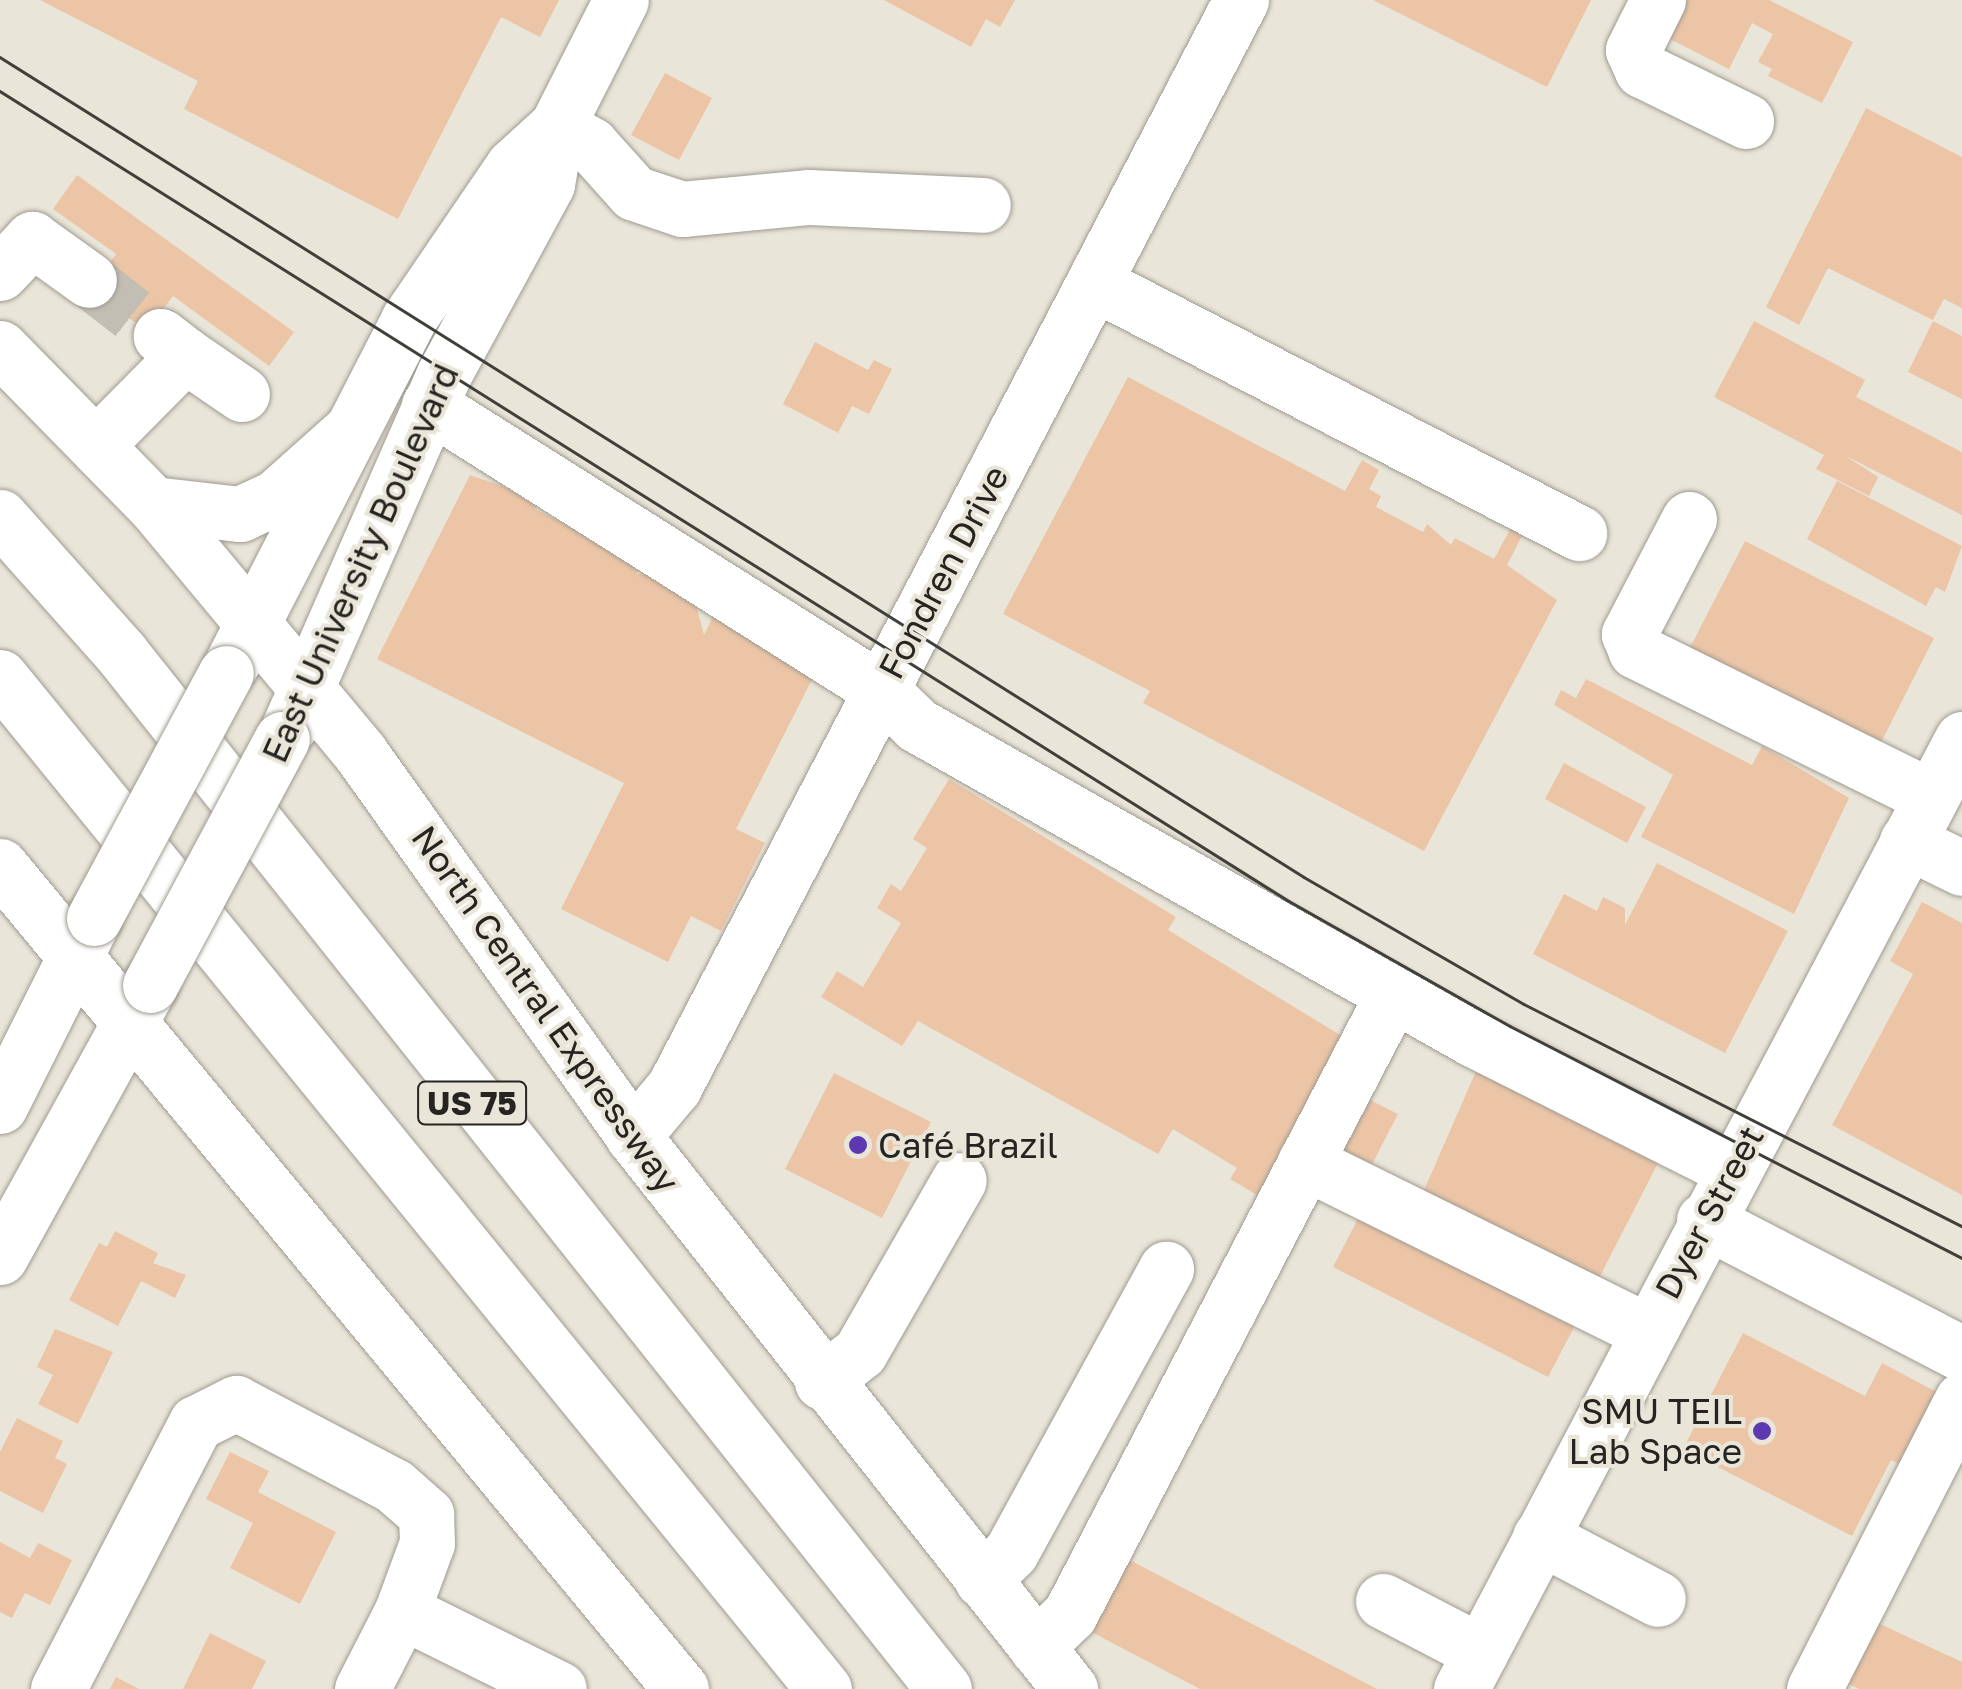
<!DOCTYPE html>
<meta charset="utf-8">
<style>
body{margin:0}
#map{position:relative;width:1962px;height:1689px;overflow:hidden;background:#e9e5d9;font-family:"Golos Text",sans-serif}
div>[style]{position:absolute}
.building>*{inset:0;background:#ecc5a7}
.minor-tunnel>*{height:55px;margin-top:-27.5px;transform-origin:0;background:repeating-linear-gradient(90deg,#c2beb4 0 55px,transparent 0 83px)}
.roads{filter:drop-shadow(0 0 2px #9f9b90) drop-shadow(0 0 2px #9f9b90)}
.minor>*{height:55px;margin:-27.5px;padding:0 27.5px;transform-origin:27.5px;border-radius:27.5px;background:#fff}
.major>*{height:55px;margin:-27.5px;padding:0 27.5px;transform-origin:27.5px;border-radius:27.5px;background:#fff}
.highway>*{height:55px;margin:-27.5px;padding:0 27.5px;transform-origin:27.5px;border-radius:27.5px;background:#fff}
.tram>*{height:2.5px;margin:-1.25px;padding:0 1.25px;transform-origin:1.25px;border-radius:1.25px;background:#403f3a}
.bridges{filter:drop-shadow(0 0 2px #9f9b90) drop-shadow(0 0 2px #9f9b90)}
.minor-bridge>*{height:55px;margin:-27.5px;padding:0 27.5px;transform-origin:27.5px;border-radius:27.5px;background:#fff}
.dots>*{width:28px;height:28px;translate:-50% -50%;box-sizing:border-box;border:5px solid #e9e5d9;border-radius:50%}
span{translate:-50% -50%;white-space:nowrap;text-align:center;line-height:1.15;-webkit-text-stroke:8px #e9e5d9;paint-order:stroke}
.shield-label span{padding:2px 8px;background:#e9e5d9;border:2px solid;border-radius:8px;-webkit-text-stroke-width:0}
.shield-label{font-size:32px;color:#252420;font-weight:700}
.street-label{font-size:35px;color:#252420}
.poi-label{font-size:35px;color:#252420}
.left{translate:0 -50%;text-align:left}
.right{translate:-100% -50%;text-align:right}
</style>
<div id="map">
<div class="building">
<div style="clip-path:polygon(40px 0,559px 0,540px 37px,501px 17px,398px 219px,184px 109px,198px 81px)"></div>
<div style="clip-path:polygon(884px 0,1015px 0,1000px 27px,986px 19px,971px 47px)"></div>
<div style="clip-path:polygon(1373px 0,1591px 0,1547px 87px)"></div>
<div style="clip-path:polygon(1687px 0,1769px 0,1853px 42px,1822px 103px,1768px 76px,1772px 69px,1758px 62px,1773px 34px,1752px 23px,1729px 69px,1668px 38px)"></div>
<div style="clip-path:polygon(665px 73px,712px 98px,679px 160px,631px 135px)"></div>
<div style="clip-path:polygon(1866px 108px,1962px 157px,1962px 308px,1944px 299px,1933px 320px,1828px 268px,1799px 325px,1766px 307px)"></div>
<div style="clip-path:polygon(77px 175px,294px 332px,269px 366px,173px 296px,147px 331px,91px 291px,116px 254px,53px 209px)"></div>
<div style="clip-path:polygon(1754px 321px,1865px 380px,1856px 397px,1962px 452px,1962px 515px,1846px 456px,1878px 477px,1869px 496px,1816px 469px,1824px 455px,1714px 397px)"></div>
<div style="clip-path:polygon(1933px 321px,1962px 336px,1962px 399px,1908px 372px)"></div>
<div style="clip-path:polygon(815px 342px,868px 370px,874px 360px,892px 369px,869px 414px,852px 406px,838px 433px,783px 404px)"></div>
<div style="clip-path:polygon(1128px 377px,1345px 491px,1362px 460px,1379px 470px,1369px 489px,1381px 496px,1376px 507px,1423px 532px,1427px 524px,1451px 545px,1455px 538px,1494px 559px,1512px 526px,1524px 532px,1507px 565px,1557px 600px,1424px 851px,1143px 703px,1150px 691px,1003px 614px)"></div>
<div style="clip-path:polygon(470px 475px,540px 499px,535px 509px,642px 563px,636px 574px,653px 574px,695px 601px,704px 635px,717px 608px,822px 660px,736px 829px,765px 843px,721px 931px,691px 916px,668px 962px,561px 909px,624px 783px,377px 659px)"></div>
<div style="clip-path:polygon(1837px 481px,1962px 546px,1945px 592px,1936px 587px,1926px 606px,1807px 539px)"></div>
<div style="clip-path:polygon(1745px 541px,1934px 638px,1872px 760px,1682px 663px)"></div>
<div style="clip-path:polygon(1586px 679px,1752px 765px,1762px 746px,1849px 798px,1794px 914px,1641px 837px,1673px 775px,1554px 705px,1561px 690px,1576px 698px)"></div>
<div style="clip-path:polygon(1564px 763px,1646px 807px,1627px 843px,1545px 799px)"></div>
<div style="clip-path:polygon(949px 779px,1176px 917px,1168px 930px,1350px 1041px,1262px 1198px,1230px 1179px,1237px 1168px,1173px 1129px,1158px 1154px,918px 1021px,902px 1046px,821px 997px,837px 971px,863px 987px,901px 923px,877px 908px,891px 884px,901px 891px,927px 848px,913px 839px)"></div>
<div style="clip-path:polygon(1657px 863px,1788px 931px,1725px 1053px,1533px 954px,1564px 894px,1597px 911px,1603px 897px,1625px 908px,1625px 925px)"></div>
<div style="clip-path:polygon(1922px 902px,1962px 923px,1962px 1195px,1832px 1125px,1913px 974px,1890px 961px)"></div>
<div style="clip-path:polygon(1477px 1069px,1658px 1163px,1595px 1286px,1421px 1197px)"></div>
<div style="clip-path:polygon(834px 1073px,931px 1122px,882px 1218px,785px 1169px)"></div>
<div style="clip-path:polygon(1358px 1094px,1398px 1114px,1366px 1176px,1322px 1163px)"></div>
<div style="clip-path:polygon(1366px 1203px,1581px 1314px,1548px 1377px,1333px 1267px)"></div>
<div style="clip-path:polygon(115px 1231px,158px 1253px,153px 1263px,186px 1275px,175px 1298px,141px 1281px,118px 1326px,69px 1300px,99px 1243px,107px 1247px)"></div>
<div style="clip-path:polygon(55px 1329px,113px 1352px,78px 1424px,38px 1404px,53px 1375px,37px 1367px)"></div>
<div style="clip-path:polygon(1743px 1333px,1865px 1396px,1882px 1363px,1944px 1396px,1907px 1468px,1891px 1460px,1852px 1536px,1683px 1449px)"></div>
<div style="clip-path:polygon(17px 1418px,63px 1441px,55px 1458px,67px 1464px,43px 1513px,0 1491px,0 1452px)"></div>
<div style="clip-path:polygon(230px 1452px,269px 1471px,258px 1492px,336px 1532px,300px 1604px,230px 1568px,253px 1523px,206px 1499px)"></div>
<div style="clip-path:polygon(0 1542px,30px 1558px,38px 1543px,72px 1560px,50px 1605px,25px 1593px,12px 1618px,0 1612px)"></div>
<div style="clip-path:polygon(1120px 1555px,1377px 1689px,1200px 1689px,1082px 1627px)"></div>
<div style="clip-path:polygon(1865px 1617px,1962px 1662px,1962px 1689px,1859px 1689px,1834px 1676px)"></div>
<div style="clip-path:polygon(210px 1633px,266px 1661px,252px 1689px,183px 1689px)"></div>
<div style="clip-path:polygon(116px 1677px,139px 1689px,110px 1689px)"></div>
</div>
<div class="minor-tunnel">
<div style="left:89px;top:280px;width:91px;rotate:37.9deg"></div>
</div>
<div class="roads">
<div class="minor">
<div style="left:1658px;top:0;width:56px;rotate:116.6deg"></div>
<div style="left:1633px;top:50px;width:22px;rotate:66deg"></div>
<div style="left:1642px;top:70px;width:116px;rotate:26.1deg"></div>
<div style="left:557px;top:126px;width:39px;rotate:29deg"></div>
<div style="left:591px;top:145px;width:64px;rotate:48.1deg"></div>
<div style="left:634px;top:193px;width:51px;rotate:18.4deg"></div>
<div style="left:682px;top:209px;width:128px;rotate:-5.4deg"></div>
<div style="left:809px;top:197px;width:174px;rotate:2.6deg"></div>
<div style="left:0;top:273px;width:47px;rotate:-46.7deg"></div>
<div style="left:32px;top:239px;width:70px;rotate:35.7deg"></div>
<div style="left:1094px;top:283px;width:546px;rotate:27.27deg"></div>
<div style="left:185px;top:355px;width:69px;rotate:34.4deg"></div>
<div style="left:429px;top:405px;width:534px;rotate:32.23deg"></div>
<div style="left:881px;top:690px;width:50px;rotate:44.2deg"></div>
<div style="left:917px;top:725px;width:639px;rotate:29.46deg"></div>
<div style="left:1473px;top:1039px;width:289px;rotate:26.7deg"></div>
<div style="left:96px;top:445px;width:127px;rotate:-45.3deg"></div>
<div style="left:185px;top:355px;width:31px;rotate:-142deg"></div>
<div style="left:1689px;top:519px;width:130px;rotate:117.6deg"></div>
<div style="left:1629px;top:634px;width:18px;rotate:68deg"></div>
<div style="left:1636px;top:651px;width:329px;rotate:26.3deg"></div>
<div style="left:232px;top:663px;width:386px;rotate:-62.8deg"></div>
<div style="left:408px;top:320px;width:186px;rotate:-55.7deg"></div>
<div style="left:513px;top:166px;width:59px;rotate:-42.3deg"></div>
<div style="left:289px;top:727px;width:386px;rotate:-66.3deg"></div>
<div style="left:444px;top:374px;width:216px;rotate:-61.5deg"></div>
<div style="left:547px;top:184px;width:59px;rotate:-80.2deg"></div>
<div style="left:557px;top:126px;width:141px;rotate:-63.1deg"></div>
<div style="left:1907px;top:841px;width:61px;rotate:26.1deg"></div>
<div style="left:0;top:1106px;width:210px;rotate:-63.4deg"></div>
<div style="left:633px;top:1136px;width:64px;rotate:-50.1deg"></div>
<div style="left:674px;top:1087px;width:1226px;rotate:-62.45deg"></div>
<div style="left:1305px;top:1162px;width:381px;rotate:26.3deg"></div>
<div style="left:1704px;top:1220px;width:291px;rotate:27.4deg"></div>
<div style="left:0;top:1257px;width:311px;rotate:-61.1deg"></div>
<div style="left:822px;top:1382px;width:48px;rotate:-38.3deg"></div>
<div style="left:860px;top:1352px;width:198px;rotate:-60.1deg"></div>
<div style="left:1540px;top:1537px;width:133px;rotate:27.7deg"></div>
<div style="left:982px;top:1580px;width:40px;rotate:-44deg"></div>
<div style="left:1011px;top:1552px;width:323px;rotate:-61.3deg"></div>
<div style="left:1383px;top:1601px;width:110px;rotate:27.5deg"></div>
<div style="left:402px;top:1611px;width:175px;rotate:26.4deg"></div>
<div style="left:1036px;top:1647px;width:47px;rotate:-44.1deg"></div>
<div style="left:1070px;top:1614px;width:699px;rotate:-62.48deg"></div>
<div style="left:58px;top:1689px;width:300px;rotate:-62.6deg"></div>
<div style="left:196px;top:1423px;width:45px;rotate:-26.6deg"></div>
<div style="left:236px;top:1403px;width:178px;rotate:27.7deg"></div>
<div style="left:394px;top:1486px;width:43px;rotate:41.2deg"></div>
<div style="left:426px;top:1514px;width:29px;rotate:88deg"></div>
<div style="left:427px;top:1543px;width:72px;rotate:110.2deg"></div>
<div style="left:402px;top:1611px;width:88px;rotate:117.1deg"></div>
<div style="left:1461px;top:1689px;width:1074px;rotate:-62.19deg"></div>
<div style="left:1814px;top:1689px;width:325px;rotate:-62.9deg"></div>
</div>
<div class="major">
<div style="left:0;top:348px;width:219px;rotate:45.6deg"></div>
<div style="left:153px;top:504px;width:325px;rotate:50.2deg"></div>
<div style="left:361px;top:754px;width:469px;rotate:54.5deg"></div>
<div style="left:633px;top:1136px;width:705px;rotate:51.68deg"></div>
<div style="left:153px;top:504px;width:88px;rotate:6.6deg"></div>
<div style="left:240px;top:514px;width:40px;rotate:-25deg"></div>
<div style="left:276px;top:497px;width:99px;rotate:-41.7deg"></div>
<div style="left:0;top:866px;width:1068px;rotate:50.39deg"></div>
</div>
<div class="highway">
<div style="left:0;top:517px;width:182px;rotate:48.3deg"></div>
<div style="left:121px;top:653px;width:1323px;rotate:51.54deg"></div>
<div style="left:0;top:677px;width:1305px;rotate:50.85deg"></div>
</div>
</div>
<div class="tram">
<div style="left:0;top:57px;width:1540px;rotate:32.16deg"></div>
<div style="left:1304px;top:877px;width:254px;rotate:30deg"></div>
<div style="left:1524px;top:1004px;width:491px;rotate:26.9deg"></div>
<div style="left:0;top:91px;width:1522px;rotate:32.15deg"></div>
<div style="left:1289px;top:901px;width:254px;rotate:29.5deg"></div>
<div style="left:1510px;top:1026px;width:508px;rotate:27.17deg"></div>
</div>
<div class="bridges">
<div class="minor-bridge">
<div style="left:94px;top:918px;width:278px;rotate:-61.7deg"></div>
<div style="left:150px;top:985px;width:279px;rotate:-61.8deg"></div>
</div>
</div>
<div class="dots">
<div style="left:858px;top:1145px;background:#5d39b1"></div>
<div style="left:1762px;top:1431px;background:#5d39b1"></div>
</div>
<div class="shield-label">
<span style="left:472px;top:1103px">US 75</span>
</div>
<div class="street-label">
<span style="left:360px;top:563px;rotate:-66deg">East University Boulevard</span>
<span style="left:943px;top:572px;rotate:-62deg">Fondren Drive</span>
<span style="left:546px;top:1009px;rotate:55deg">North Central Expressway</span>
<span style="left:1709px;top:1212px;rotate:-62deg">Dyer Street</span>
</div>
<div class="poi-label">
<span class="left" style="left:878px;top:1145px">Café Brazil</span>
<span class="right" style="left:1742px;top:1431px">SMU TEIL<br>Lab Space</span>
</div>
</div>
